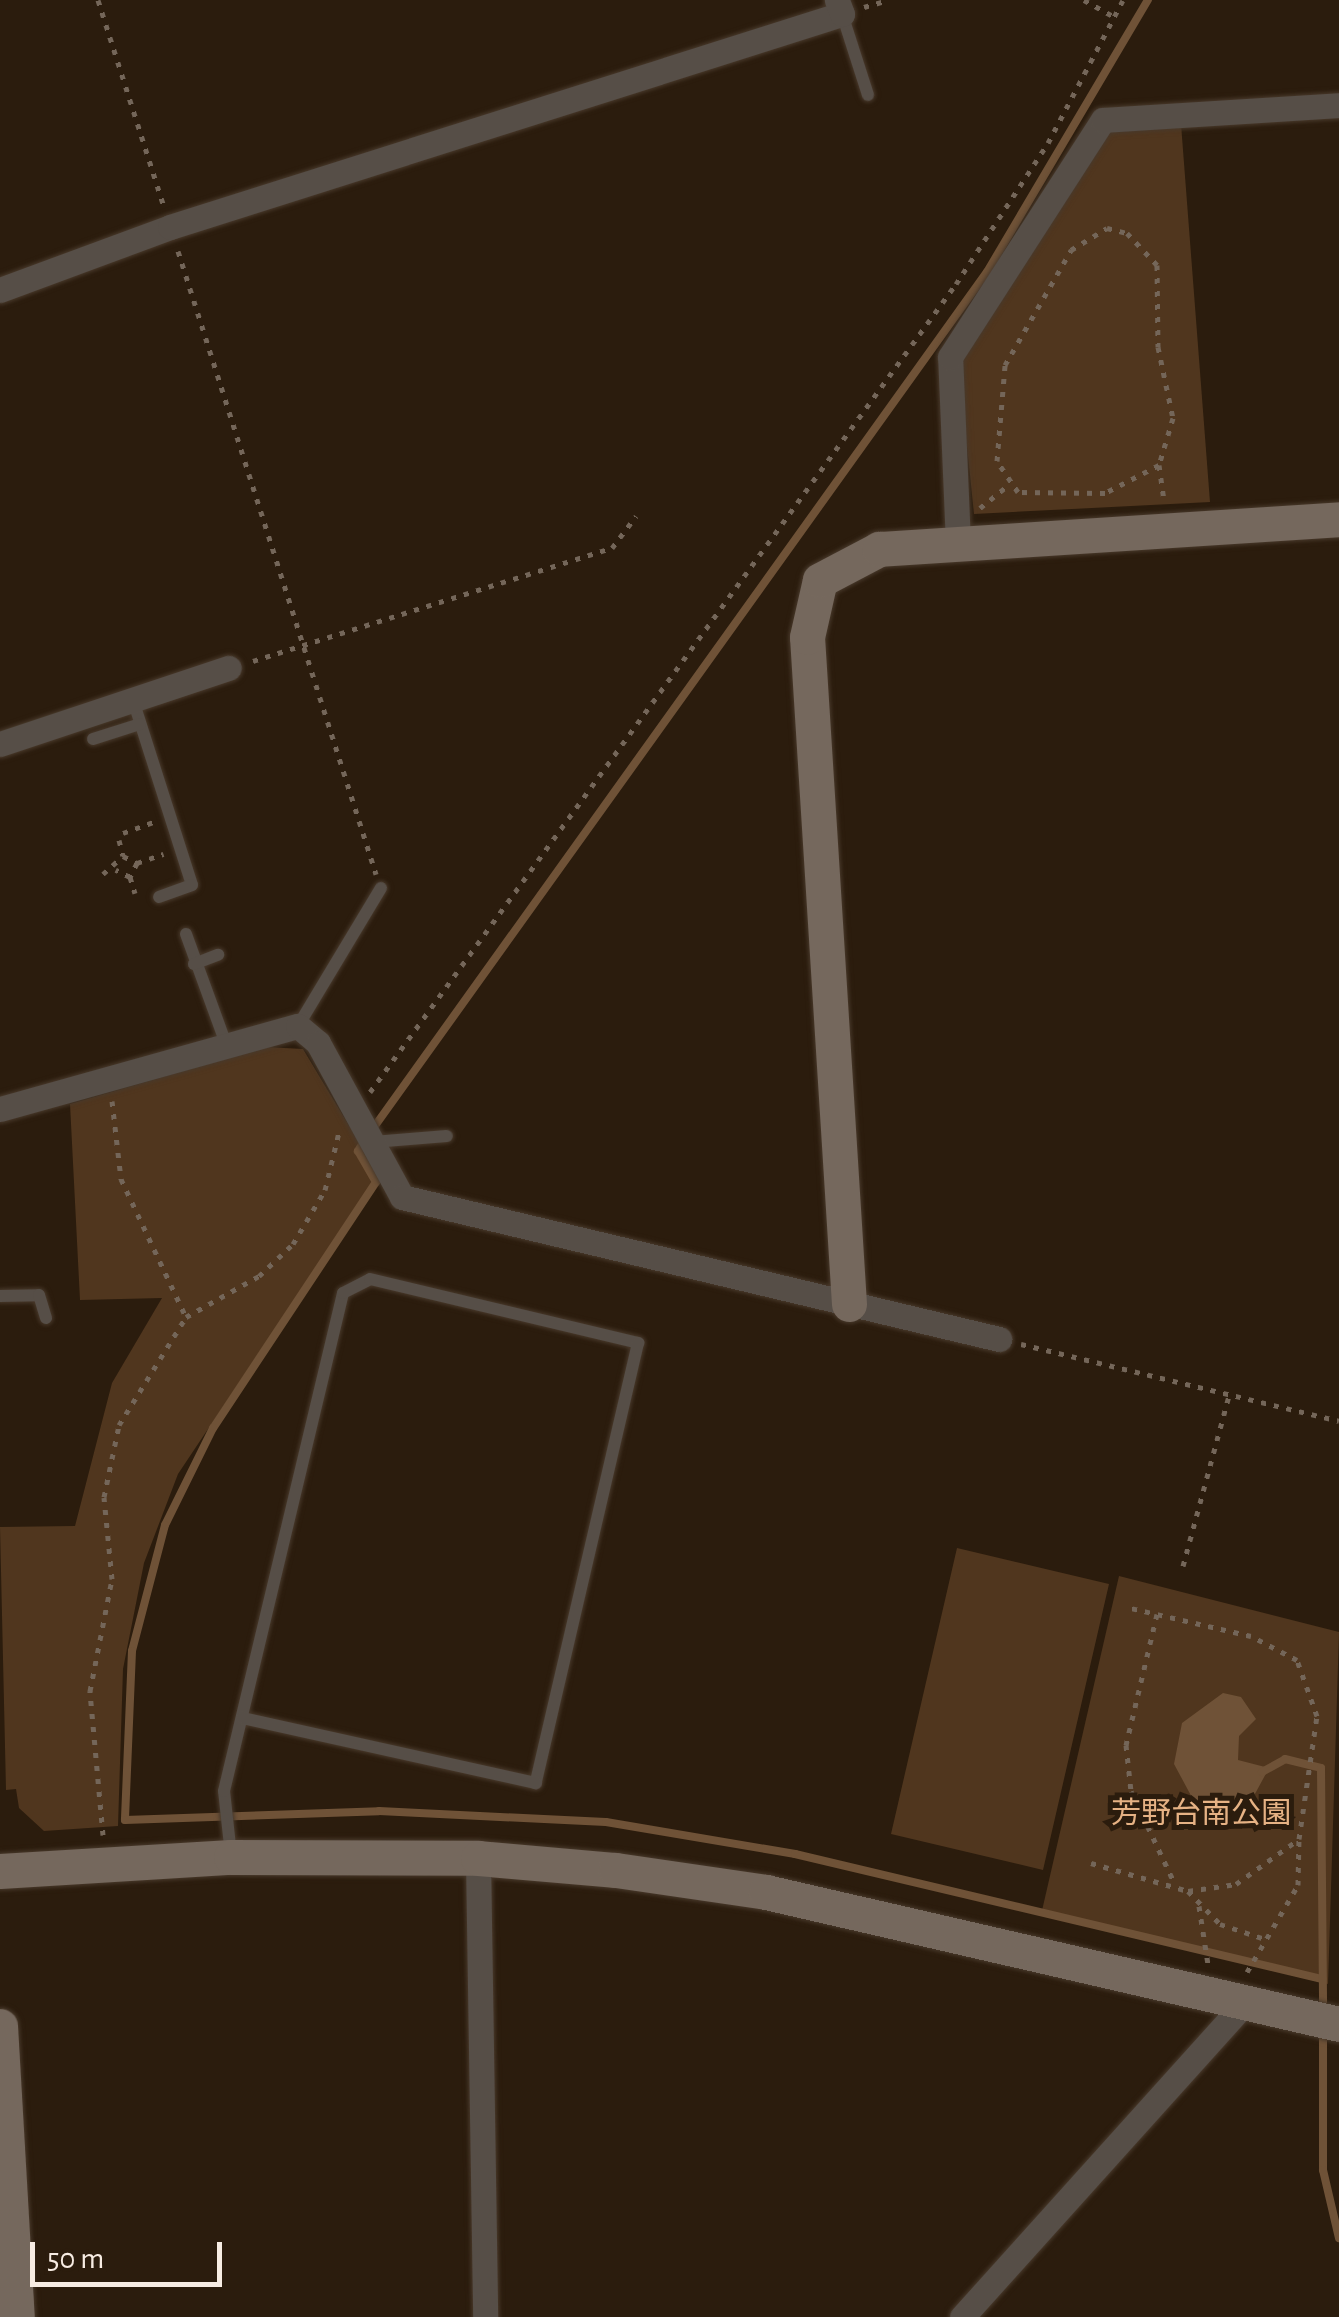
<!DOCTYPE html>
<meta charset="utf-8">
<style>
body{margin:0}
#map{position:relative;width:1339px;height:2317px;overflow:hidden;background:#2b1c0d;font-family:"Alegreya Sans","Noto Sans JP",sans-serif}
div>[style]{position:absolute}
.green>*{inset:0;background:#50361e}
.water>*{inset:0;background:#6f5237}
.stream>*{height:8px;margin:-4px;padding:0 4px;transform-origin:4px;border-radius:4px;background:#6f5237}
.path>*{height:5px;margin-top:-2.5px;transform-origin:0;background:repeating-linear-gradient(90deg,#746659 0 5px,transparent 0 13px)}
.roads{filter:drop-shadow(0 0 2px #48392b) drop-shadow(0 0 2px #48392b)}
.lane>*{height:12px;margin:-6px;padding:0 6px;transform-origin:6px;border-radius:6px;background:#564e47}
.street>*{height:25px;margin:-12.5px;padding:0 12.5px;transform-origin:12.5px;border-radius:12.5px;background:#564e47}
.secondary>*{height:35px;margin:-17.5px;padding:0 17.5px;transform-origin:17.5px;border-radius:17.5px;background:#75685d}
span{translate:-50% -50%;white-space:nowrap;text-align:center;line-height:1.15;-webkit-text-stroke:10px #2b1c0d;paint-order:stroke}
.park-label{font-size:30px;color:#e6b284}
.scale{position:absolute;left:30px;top:2242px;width:192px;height:45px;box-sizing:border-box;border:5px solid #f7ece3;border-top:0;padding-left:12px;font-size:30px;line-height:35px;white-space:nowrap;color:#f7ece3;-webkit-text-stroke:8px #2b1c0d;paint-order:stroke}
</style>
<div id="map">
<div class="green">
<div style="clip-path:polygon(1181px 124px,1210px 502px,974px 514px,958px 359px,1109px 130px)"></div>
<div style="clip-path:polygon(266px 1047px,303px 1049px,378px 1174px,178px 1474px,144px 1563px,123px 1669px,118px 1826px,44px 1831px,19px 1808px,16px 1789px,6px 1790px,0 1527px,75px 1526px,112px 1383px,162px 1298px,80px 1300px,70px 1104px)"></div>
<div style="clip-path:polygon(957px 1548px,1109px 1584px,1043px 1870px,891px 1834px)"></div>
<div style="clip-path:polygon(1119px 1576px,1339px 1632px,1328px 1984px,1041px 1915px)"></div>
</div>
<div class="water">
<div style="clip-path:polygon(1223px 1693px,1241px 1697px,1256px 1719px,1239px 1736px,1238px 1760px,1269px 1768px,1243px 1816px,1195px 1803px,1174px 1764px,1182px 1723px)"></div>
</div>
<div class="stream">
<div style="left:372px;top:1130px;width:1056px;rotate:-54.37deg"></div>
<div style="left:987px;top:272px;width:316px;rotate:-59.4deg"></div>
<div style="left:364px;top:1141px;width:12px;rotate:121deg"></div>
<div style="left:358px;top:1151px;width:36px;rotate:60deg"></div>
<div style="left:376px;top:1182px;width:295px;rotate:123.5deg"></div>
<div style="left:213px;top:1428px;width:108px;rotate:116.3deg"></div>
<div style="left:165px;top:1525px;width:130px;rotate:104.7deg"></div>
<div style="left:132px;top:1651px;width:169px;rotate:92.4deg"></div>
<div style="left:125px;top:1820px;width:254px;rotate:-2deg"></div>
<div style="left:379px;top:1811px;width:227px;rotate:2.8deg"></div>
<div style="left:606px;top:1822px;width:192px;rotate:9.6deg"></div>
<div style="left:795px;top:1854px;width:542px;rotate:13.34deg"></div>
<div style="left:1262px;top:1772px;width:26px;rotate:-29deg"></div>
<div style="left:1285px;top:1759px;width:37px;rotate:14deg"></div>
<div style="left:1321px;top:1768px;width:243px;rotate:89.5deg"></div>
<div style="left:1323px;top:2030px;width:140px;rotate:90deg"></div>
<div style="left:1323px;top:2170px;width:70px;rotate:76.8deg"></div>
</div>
<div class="path">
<div style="left:98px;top:0;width:217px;rotate:72.3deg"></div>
<div style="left:1084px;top:0;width:35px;rotate:29deg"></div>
<div style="left:864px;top:7px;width:25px;rotate:-16deg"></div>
<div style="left:1107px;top:228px;width:21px;rotate:14deg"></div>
<div style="left:1127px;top:233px;width:44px;rotate:46.8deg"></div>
<div style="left:1157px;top:265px;width:82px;rotate:89.3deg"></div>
<div style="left:1158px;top:347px;width:73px;rotate:78.1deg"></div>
<div style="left:1173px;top:418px;width:49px;rotate:106.6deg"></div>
<div style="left:1159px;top:465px;width:61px;rotate:152.6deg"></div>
<div style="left:1105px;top:493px;width:87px;rotate:-179.3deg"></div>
<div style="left:1018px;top:492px;width:37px;rotate:-124deg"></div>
<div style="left:997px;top:461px;width:96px;rotate:-85.2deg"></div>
<div style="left:1005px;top:365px;width:133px;rotate:-60.1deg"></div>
<div style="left:1071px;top:250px;width:42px;rotate:-31.4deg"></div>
<div style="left:178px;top:251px;width:654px;rotate:72.37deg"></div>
<div style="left:1159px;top:465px;width:37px;rotate:82deg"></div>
<div style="left:980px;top:508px;width:36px;rotate:-39deg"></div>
<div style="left:253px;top:661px;width:376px;rotate:-17.5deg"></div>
<div style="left:612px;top:548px;width:40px;rotate:-53deg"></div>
<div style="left:123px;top:833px;width:32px;rotate:-20deg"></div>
<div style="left:119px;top:840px;width:16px;rotate:76deg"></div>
<div style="left:137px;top:863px;width:28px;rotate:-19deg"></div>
<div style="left:103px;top:874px;width:27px;rotate:-42deg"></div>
<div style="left:123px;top:856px;width:16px;rotate:27deg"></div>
<div style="left:137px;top:863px;width:16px;rotate:117deg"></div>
<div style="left:130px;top:877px;width:16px;rotate:-153deg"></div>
<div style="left:130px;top:877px;width:17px;rotate:73deg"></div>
<div style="left:370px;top:1092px;width:998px;rotate:-54.05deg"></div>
<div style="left:956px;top:284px;width:168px;rotate:-56.9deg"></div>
<div style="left:1048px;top:143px;width:161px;rotate:-62.3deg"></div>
<div style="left:112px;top:1101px;width:79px;rotate:83.4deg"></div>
<div style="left:121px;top:1179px;width:153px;rotate:64.8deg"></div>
<div style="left:1021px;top:1344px;width:327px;rotate:13.6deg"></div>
<div style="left:1183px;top:1566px;width:177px;rotate:-74.9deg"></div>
<div style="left:1157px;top:1614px;width:135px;rotate:103.3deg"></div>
<div style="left:1126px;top:1745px;width:46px;rotate:83.8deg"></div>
<div style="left:1131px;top:1791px;width:101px;rotate:64.7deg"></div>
<div style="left:103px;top:1835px;width:145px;rotate:-95.2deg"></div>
<div style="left:90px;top:1691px;width:114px;rotate:-78.9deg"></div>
<div style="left:112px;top:1579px;width:82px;rotate:-95.6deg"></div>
<div style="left:104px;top:1497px;width:74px;rotate:-78.2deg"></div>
<div style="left:119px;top:1425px;width:127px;rotate:-58.2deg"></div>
<div style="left:186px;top:1317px;width:84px;rotate:-29.3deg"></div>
<div style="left:259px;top:1276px;width:47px;rotate:-43.3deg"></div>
<div style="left:293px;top:1244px;width:63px;rotate:-59.3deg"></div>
<div style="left:325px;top:1190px;width:60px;rotate:-76.4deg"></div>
<div style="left:1091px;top:1863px;width:101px;rotate:16.1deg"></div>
<div style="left:1188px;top:1891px;width:49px;rotate:-8.3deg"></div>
<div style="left:1236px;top:1884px;width:77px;rotate:-35.5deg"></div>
<div style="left:1299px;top:1839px;width:124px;rotate:-81.7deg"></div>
<div style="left:1317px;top:1716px;width:59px;rotate:-109.7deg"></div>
<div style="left:1297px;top:1660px;width:52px;rotate:-152.4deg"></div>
<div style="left:1251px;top:1636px;width:123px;rotate:-166.9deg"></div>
<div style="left:1188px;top:1891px;width:46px;rotate:45.9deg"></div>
<div style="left:1220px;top:1924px;width:47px;rotate:18.4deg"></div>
<div style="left:1199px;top:1906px;width:59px;rotate:81.2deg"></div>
<div style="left:1247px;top:1972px;width:101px;rotate:-59.6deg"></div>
<div style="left:1298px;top:1885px;width:46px;rotate:-88.8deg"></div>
</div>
<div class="roads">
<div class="lane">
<div style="left:842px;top:14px;width:85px;rotate:72.2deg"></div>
<div style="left:133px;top:700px;width:194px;rotate:72.3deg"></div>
<div style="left:192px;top:885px;width:35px;rotate:160deg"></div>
<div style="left:93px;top:739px;width:49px;rotate:-17.7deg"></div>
<div style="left:186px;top:934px;width:117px;rotate:70deg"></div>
<div style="left:194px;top:964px;width:26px;rotate:-21deg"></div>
<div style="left:298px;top:1026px;width:161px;rotate:-59deg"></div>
<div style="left:373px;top:1142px;width:74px;rotate:-4.6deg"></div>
<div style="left:0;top:1296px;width:39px;rotate:-1deg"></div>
<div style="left:39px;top:1295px;width:24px;rotate:73deg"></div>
<div style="left:231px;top:1855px;width:64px;rotate:-96.2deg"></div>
<div style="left:224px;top:1791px;width:512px;rotate:-76.56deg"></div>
<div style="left:343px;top:1293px;width:30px;rotate:-27deg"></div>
<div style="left:370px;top:1279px;width:276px;rotate:13.4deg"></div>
<div style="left:638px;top:1343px;width:452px;rotate:103.1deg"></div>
<div style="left:536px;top:1783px;width:301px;rotate:-167.5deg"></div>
</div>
<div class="street">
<div style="left:0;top:290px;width:181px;rotate:-20.3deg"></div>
<div style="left:170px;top:227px;width:705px;rotate:-17.59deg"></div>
<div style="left:842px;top:14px;width:15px;rotate:-110deg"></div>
<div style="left:958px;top:544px;width:187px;rotate:-92.4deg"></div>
<div style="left:950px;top:357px;width:282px;rotate:-57.2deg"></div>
<div style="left:1103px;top:120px;width:236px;rotate:-3.6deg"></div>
<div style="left:0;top:744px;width:241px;rotate:-18.4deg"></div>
<div style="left:0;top:1109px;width:309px;rotate:-15.6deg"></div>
<div style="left:298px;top:1026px;width:26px;rotate:40deg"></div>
<div style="left:318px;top:1043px;width:175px;rotate:61.4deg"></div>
<div style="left:402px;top:1197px;width:614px;rotate:13.38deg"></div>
<div style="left:478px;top:1858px;width:459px;rotate:89.1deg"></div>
<div style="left:962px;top:2317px;width:424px;rotate:-48deg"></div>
</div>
<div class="secondary">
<div style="left:849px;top:1304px;width:668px;rotate:-93.6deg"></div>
<div style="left:807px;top:637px;width:58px;rotate:-77.2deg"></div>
<div style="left:820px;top:580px;width:67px;rotate:-27.7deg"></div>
<div style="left:879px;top:549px;width:461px;rotate:-3.7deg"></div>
<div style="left:0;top:1871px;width:231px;rotate:-3.5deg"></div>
<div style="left:231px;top:1857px;width:247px;rotate:0.2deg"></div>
<div style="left:478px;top:1858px;width:139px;rotate:5deg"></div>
<div style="left:616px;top:1870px;width:152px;rotate:8.3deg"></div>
<div style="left:766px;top:1892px;width:588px;rotate:12.97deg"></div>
<div style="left:0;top:2026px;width:291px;rotate:86.7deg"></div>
</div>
</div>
<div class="park-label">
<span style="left:1201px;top:1814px">芳野台南公園</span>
</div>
<div class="scale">50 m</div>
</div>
